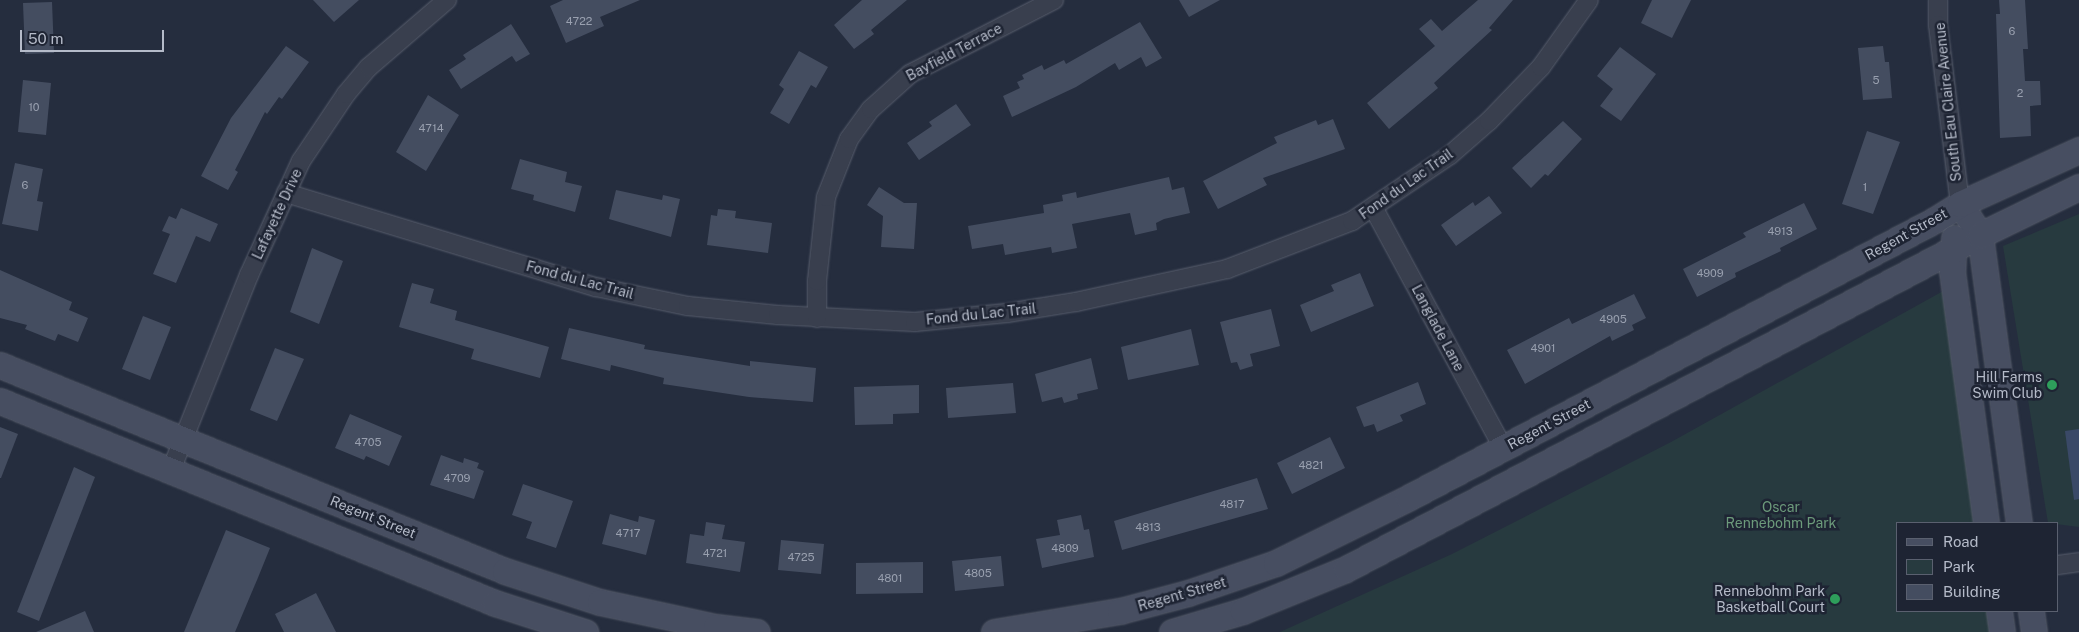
<!DOCTYPE html>
<style>
body{margin:0}
#map{position:relative;width:2079px;height:632px;overflow:hidden;background:#252d3e;font-family:"Public Sans",sans-serif}
div>[style]{position:absolute}
.green>*{inset:0;background:#273a3f}
.water>*{inset:0;background:#3a4967}
.building>*{inset:0;background:#444d60}
.roads{filter:drop-shadow(0 0 1px #575d6c) drop-shadow(0 0 1px #575d6c)}
.street>*{height:18px;margin:-9px;padding:0 9px;transform-origin:9px;border-radius:9px;background:#393f4e}
.secondary>*{height:25px;margin:-12.5px;padding:0 12.5px;transform-origin:12.5px;border-radius:12.5px;background:#474e61}
.dots>*{width:14px;height:14px;translate:-50% -50%;box-sizing:border-box;border:2px solid #1e2433;border-radius:50%}
span{translate:-50% -50%;white-space:nowrap;text-align:center;line-height:1.15;-webkit-text-stroke:5px #1e2433;paint-order:stroke}
.number-label{font-size:11px;color:#99a0af}
.number-label span{-webkit-text-stroke-width:0}
.street-label{font-size:14px;color:#b5bbc9}
.poi-label{font-size:14px;color:#b5bbc9}
.right{translate:-100% -50%;text-align:right}
.park-label{font-size:14px;color:#6c9a7b}
.legend{position:absolute;left:1896px;top:522px;width:162px;height:90px;box-sizing:border-box;background:#1e2433;border:1px solid #5a606f;margin:0;padding:6px 9px;list-style:none;font-size:15px;color:#b5bbc9}
.legend li{display:flex;align-items:center;gap:10px;height:25px}
.legend b{width:25px;border:1px solid #5a606f}
.scale{position:absolute;left:20px;top:30px;width:144px;height:22px;box-sizing:border-box;border:2px solid #b5bbc9;border-top:0;padding-left:6px;font-size:15px;line-height:18px;white-space:nowrap;color:#b5bbc9;-webkit-text-stroke:4px #1e2433;paint-order:stroke}
</style>
<div id="map">
<div class="green">
<div style="clip-path:polygon(2079px 214px,2079px 527px,2048px 523px,2003px 246px)"></div>
<div style="clip-path:polygon(1945px 290px,1978px 523px,1898px 523px,1898px 611px,1990px 611px,1993px 632px,1280px 632px,1452px 554px,1671px 442px)"></div>
</div>
<div class="water">
<div style="clip-path:polygon(2079px 429px,2079px 499px,2074px 500px,2065px 431px)"></div>
</div>
<div class="building">
<div style="clip-path:polygon(313px 0,359px 0,334px 22px)"></div>
<div style="clip-path:polygon(563px 0,640px 0,600px 17px,604px 26px,566px 43px,550px 6px)"></div>
<div style="clip-path:polygon(862px 0,907px 0,871px 30px,874px 34px,854px 49px,834px 25px)"></div>
<div style="clip-path:polygon(1179px 0,1220px 0,1189px 17px)"></div>
<div style="clip-path:polygon(1478px 0,1513px 0,1489px 28px,1492px 30px,1434px 83px,1438px 88px,1389px 129px,1367px 103px,1435px 46px,1419px 29px,1431px 19px,1442px 31px)"></div>
<div style="clip-path:polygon(1652px 0,1691px 0,1672px 38px,1641px 23px)"></div>
<div style="clip-path:polygon(1999px 0,2025px 0,2028px 49px,2023px 49px,2025px 81px,2040px 81px,2041px 105px,2030px 106px,2031px 136px,2000px 138px,1996px 14px,2000px 14px)"></div>
<div style="clip-path:polygon(52px 2px,54px 53px,25px 54px,23px 3px)"></div>
<div style="clip-path:polygon(1140px 22px,1162px 58px,1146px 67px,1141px 57px,1119px 70px,1115px 63px,1076px 87px,1012px 117px,1003px 96px,1020px 88px,1017px 82px,1024px 79px,1022px 75px,1042px 65px,1044px 70px,1064px 60px,1066px 64px)"></div>
<div style="clip-path:polygon(511px 24px,530px 54px,516px 62px,512px 56px,461px 89px,449px 70px,466px 59px,463px 55px)"></div>
<div style="clip-path:polygon(286px 46px,309px 62px,282px 99px,279px 97px,267px 114px,265px 112px,235px 170px,238px 172px,228px 190px,201px 176px,231px 118px)"></div>
<div style="clip-path:polygon(1883px 46px,1885px 62px,1889px 62px,1892px 98px,1863px 100px,1858px 48px)"></div>
<div style="clip-path:polygon(1620px 47px,1656px 74px,1621px 121px,1600px 106px,1613px 89px,1597px 76px)"></div>
<div style="clip-path:polygon(799px 51px,828px 67px,816px 88px,811px 85px,789px 124px,770px 113px,784px 89px,779px 85px)"></div>
<div style="clip-path:polygon(23px 80px,51px 83px,46px 135px,18px 132px)"></div>
<div style="clip-path:polygon(428px 95px,459px 115px,426px 171px,396px 152px)"></div>
<div style="clip-path:polygon(956px 104px,971px 125px,919px 160px,907px 143px,932px 126px,929px 122px)"></div>
<div style="clip-path:polygon(1333px 119px,1345px 149px,1263px 178px,1267px 185px,1218px 209px,1203px 181px,1277px 143px,1274px 137px,1316px 120px,1318px 125px)"></div>
<div style="clip-path:polygon(1563px 121px,1582px 139px,1548px 176px,1545px 174px,1531px 188px,1512px 168px)"></div>
<div style="clip-path:polygon(1867px 131px,1900px 142px,1873px 214px,1842px 204px)"></div>
<div style="clip-path:polygon(520px 159px,567px 172px,565px 182px,582px 186px,575px 212px,533px 200px,534px 195px,511px 189px)"></div>
<div style="clip-path:polygon(15px 163px,43px 169px,37px 201px,43px 202px,38px 231px,2px 224px)"></div>
<div style="clip-path:polygon(1169px 177px,1172px 190px,1184px 187px,1190px 213px,1164px 219px,1156px 223px,1157px 230px,1135px 235px,1130px 213px,1072px 224px,1077px 248px,1052px 253px,1051px 247px,1005px 255px,1003px 244px,972px 249px,968px 226px,1044px 213px,1043px 205px,1063px 201px,1062px 195px,1076px 192px,1077px 198px)"></div>
<div style="clip-path:polygon(879px 187px,904px 203px,917px 203px,914px 249px,881px 247px,883px 216px,867px 205px)"></div>
<div style="clip-path:polygon(616px 190px,662px 200px,663px 195px,680px 199px,671px 237px,609px 219px)"></div>
<div style="clip-path:polygon(1489px 196px,1502px 213px,1456px 246px,1441px 225px,1473px 202px,1475px 206px)"></div>
<div style="clip-path:polygon(1804px 203px,1817px 229px,1780px 248px,1781px 251px,1735px 273px,1736px 277px,1697px 297px,1683px 269px,1746px 237px,1743px 233px)"></div>
<div style="clip-path:polygon(181px 208px,218px 224px,210px 242px,196px 236px,176px 283px,153px 274px,170px 234px,162px 231px,169px 216px,176px 219px)"></div>
<div style="clip-path:polygon(718px 209px,736px 211px,735px 218px,772px 223px,768px 253px,707px 245px,711px 215px,717px 216px)"></div>
<div style="clip-path:polygon(312px 248px,343px 261px,319px 324px,290px 312px)"></div>
<div style="clip-path:polygon(0 270px,72px 302px,69px 310px,88px 318px,78px 342px,58px 334px,55px 341px,25px 329px,27px 325px,0 318px)"></div>
<div style="clip-path:polygon(1360px 273px,1374px 306px,1311px 332px,1300px 305px,1334px 291px,1331px 285px)"></div>
<div style="clip-path:polygon(412px 283px,434px 289px,430px 303px,457px 311px,455px 320px,549px 347px,540px 378px,471px 359px,474px 349px,399px 327px)"></div>
<div style="clip-path:polygon(1634px 294px,1646px 318px,1632px 325px,1634px 330px,1612px 341px,1610px 336px,1525px 384px,1507px 350px,1569px 318px,1572px 324px)"></div>
<div style="clip-path:polygon(1271px 309px,1280px 346px,1250px 354px,1253px 366px,1240px 370px,1237px 362px,1231px 363px,1220px 322px)"></div>
<div style="clip-path:polygon(143px 316px,171px 327px,150px 380px,122px 369px)"></div>
<div style="clip-path:polygon(569px 328px,645px 345px,644px 349px,750px 366px,750px 361px,816px 368px,813px 402px,749px 397px,663px 384px,664px 378px,611px 365px,610px 371px,561px 359px)"></div>
<div style="clip-path:polygon(1191px 329px,1199px 365px,1128px 380px,1121px 347px)"></div>
<div style="clip-path:polygon(275px 348px,304px 359px,277px 421px,250px 410px)"></div>
<div style="clip-path:polygon(1091px 358px,1098px 389px,1077px 394px,1078px 399px,1064px 403px,1062px 397px,1042px 402px,1035px 374px)"></div>
<div style="clip-path:polygon(1418px 382px,1426px 404px,1400px 415px,1403px 421px,1377px 432px,1374px 424px,1364px 427px,1356px 407px)"></div>
<div style="clip-path:polygon(1013px 383px,1016px 413px,948px 418px,946px 388px)"></div>
<div style="clip-path:polygon(919px 385px,919px 413px,893px 414px,893px 424px,855px 425px,854px 387px)"></div>
<div style="clip-path:polygon(350px 414px,402px 436px,389px 466px,366px 456px,364px 460px,335px 448px)"></div>
<div style="clip-path:polygon(0 427px,18px 434px,1px 478px,0 478px)"></div>
<div style="clip-path:polygon(1330px 437px,1345px 468px,1292px 494px,1277px 463px)"></div>
<div style="clip-path:polygon(441px 455px,463px 463px,464px 458px,479px 463px,477px 468px,484px 471px,474px 499px,430px 485px)"></div>
<div style="clip-path:polygon(74px 467px,95px 477px,39px 621px,17px 612px)"></div>
<div style="clip-path:polygon(1257px 478px,1268px 509px,1122px 550px,1114px 521px)"></div>
<div style="clip-path:polygon(523px 484px,573px 501px,556px 548px,526px 538px,532px 522px,512px 515px)"></div>
<div style="clip-path:polygon(610px 514px,638px 522px,639px 516px,655px 520px,646px 555px,602px 544px)"></div>
<div style="clip-path:polygon(1081px 515px,1084px 530px,1089px 529px,1094px 557px,1042px 568px,1036px 539px,1060px 535px,1057px 520px)"></div>
<div style="clip-path:polygon(706px 522px,725px 525px,722px 539px,745px 542px,740px 572px,686px 563px,690px 534px,704px 536px)"></div>
<div style="clip-path:polygon(226px 530px,270px 548px,257px 580px,235px 632px,184px 632px)"></div>
<div style="clip-path:polygon(781px 540px,824px 544px,821px 574px,778px 570px)"></div>
<div style="clip-path:polygon(1001px 556px,1004px 586px,955px 591px,952px 561px)"></div>
<div style="clip-path:polygon(923px 562px,923px 593px,856px 594px,856px 563px)"></div>
<div style="clip-path:polygon(316px 593px,336px 632px,284px 632px,275px 614px)"></div>
<div style="clip-path:polygon(85px 611px,94px 632px,36px 632px)"></div>
</div>
<div class="roads">
<div class="street">
<div style="left:1938px;top:0;width:25px;rotate:90deg"></div>
<div style="left:1938px;top:25px;width:180px;rotate:83deg"></div>
<div style="left:286px;top:193px;width:324px;rotate:16.9deg"></div>
<div style="left:596px;top:287px;width:94px;rotate:11.7deg"></div>
<div style="left:688px;top:306px;width:90px;rotate:5.7deg"></div>
<div style="left:778px;top:315px;width:137px;rotate:2.9deg"></div>
<div style="left:915px;top:322px;width:92px;rotate:-5.6deg"></div>
<div style="left:1007px;top:313px;width:70px;rotate:-9.1deg"></div>
<div style="left:1076px;top:302px;width:155px;rotate:-12.3deg"></div>
<div style="left:1227px;top:269px;width:134px;rotate:-21deg"></div>
<div style="left:1352px;top:221px;width:118px;rotate:-34deg"></div>
<div style="left:1450px;top:155px;width:52px;rotate:-41.1deg"></div>
<div style="left:1489px;top:121px;width:75px;rotate:-46.1deg"></div>
<div style="left:1541px;top:67px;width:82px;rotate:-54.4deg"></div>
<div style="left:1374px;top:209px;width:272px;rotate:61.6deg"></div>
<div style="left:817px;top:318px;width:37px;rotate:-90deg"></div>
<div style="left:817px;top:281px;width:84px;rotate:-83.9deg"></div>
<div style="left:826px;top:197px;width:62px;rotate:-68.4deg"></div>
<div style="left:849px;top:139px;width:37px;rotate:-54deg"></div>
<div style="left:871px;top:109px;width:52px;rotate:-41.9deg"></div>
<div style="left:910px;top:74px;width:162px;rotate:-27.2deg"></div>
<div style="left:171px;top:470px;width:210px;rotate:-68.2deg"></div>
<div style="left:249px;top:275px;width:125px;rotate:-65.5deg"></div>
<div style="left:301px;top:161px;width:81px;rotate:-56.1deg"></div>
<div style="left:346px;top:94px;width:35px;rotate:-50deg"></div>
<div style="left:369px;top:67px;width:103px;rotate:-40.7deg"></div>
<div style="left:2058px;top:565px;width:21px;rotate:-8deg"></div>
</div>
<div class="secondary">
<div style="left:1960px;top:204px;width:37px;rotate:57deg"></div>
<div style="left:1980px;top:235px;width:291px;rotate:82.3deg"></div>
<div style="left:1954px;top:238px;width:33px;rotate:93deg"></div>
<div style="left:1952px;top:271px;width:254px;rotate:82.3deg"></div>
<div style="left:0;top:365px;width:545px;rotate:22.19deg"></div>
<div style="left:505px;top:571px;width:100px;rotate:18.1deg"></div>
<div style="left:600px;top:602px;width:119px;rotate:12.2deg"></div>
<div style="left:716px;top:627px;width:41px;rotate:7deg"></div>
<div style="left:0;top:401px;width:535px;rotate:22.2deg"></div>
<div style="left:495px;top:603px;width:95px;rotate:17.9deg"></div>
<div style="left:1999px;top:611px;width:21px;rotate:82deg"></div>
<div style="left:2031px;top:611px;width:21px;rotate:82deg"></div>
<div style="left:994px;top:632px;width:128px;rotate:-9.5deg"></div>
<div style="left:1120px;top:611px;width:70px;rotate:-14.8deg"></div>
<div style="left:1188px;top:593px;width:93px;rotate:-18.8deg"></div>
<div style="left:1276px;top:563px;width:147px;rotate:-26.2deg"></div>
<div style="left:1408px;top:498px;width:594px;rotate:-27.82deg"></div>
<div style="left:1933px;top:221px;width:32px;rotate:-32deg"></div>
<div style="left:1960px;top:204px;width:131px;rotate:-24.4deg"></div>
<div style="left:1172px;top:632px;width:74px;rotate:-16.5deg"></div>
<div style="left:1243px;top:611px;width:111px;rotate:-22.2deg"></div>
<div style="left:1346px;top:569px;width:717px;rotate:-27.78deg"></div>
<div style="left:1980px;top:235px;width:110px;rotate:-25.9deg"></div>
</div>
</div>
<div class="dots">
<div style="left:2052px;top:385px;background:#2e9e5b"></div>
<div style="left:1835px;top:599px;background:#2e9e5b"></div>
</div>
<div class="number-label">
<span style="left:579px;top:21px">4722</span>
<span style="left:2012px;top:31px">6</span>
<span style="left:1876px;top:80px">5</span>
<span style="left:2020px;top:93px">2</span>
<span style="left:34px;top:107px">10</span>
<span style="left:431px;top:128px">4714</span>
<span style="left:25px;top:185px">6</span>
<span style="left:1865px;top:187px">1</span>
<span style="left:1780px;top:231px">4913</span>
<span style="left:1710px;top:273px">4909</span>
<span style="left:1613px;top:319px">4905</span>
<span style="left:1543px;top:348px">4901</span>
<span style="left:368px;top:442px">4705</span>
<span style="left:1311px;top:465px">4821</span>
<span style="left:457px;top:478px">4709</span>
<span style="left:1232px;top:504px">4817</span>
<span style="left:1148px;top:527px">4813</span>
<span style="left:628px;top:533px">4717</span>
<span style="left:1065px;top:548px">4809</span>
<span style="left:715px;top:553px">4721</span>
<span style="left:801px;top:557px">4725</span>
<span style="left:978px;top:573px">4805</span>
<span style="left:890px;top:578px">4801</span>
</div>
<div class="street-label">
<span style="left:954px;top:52px;rotate:-28deg">Bayfield Terrace</span>
<span style="left:1948px;top:102px;rotate:-96deg">South Eau Claire Avenue</span>
<span style="left:1406px;top:184px;rotate:-35deg">Fond du Lac Trail</span>
<span style="left:277px;top:214px;rotate:-65deg">Lafayette Drive</span>
<span style="left:1906px;top:234px;rotate:-29deg">Regent Street</span>
<span style="left:580px;top:280px;rotate:15deg">Fond du Lac Trail</span>
<span style="left:981px;top:314px;rotate:-6deg">Fond du Lac Trail</span>
<span style="left:1438px;top:328px;rotate:62deg">Langlade Lane</span>
<span style="left:1549px;top:424px;rotate:-28deg">Regent Street</span>
<span style="left:373px;top:517px;rotate:22deg">Regent Street</span>
<span style="left:1182px;top:594px;rotate:-16deg">Regent Street</span>
</div>
<div class="poi-label">
<span class="right" style="left:2042px;top:385px">Hill Farms<br>Swim Club</span>
<span class="right" style="left:1825px;top:599px">Rennebohm Park<br>Basketball Court</span>
</div>
<div class="park-label">
<span style="left:1781px;top:515px">Oscar<br>Rennebohm Park</span>
</div>
<ul class="legend">
<li><b style="height:6px;background:#474e61"></b>Road</li>
<li><b style="height:14px;background:#273a3f"></b>Park</li>
<li><b style="height:14px;background:#444d60"></b>Building</li>
</ul>
<div class="scale">50 m</div>
</div>
